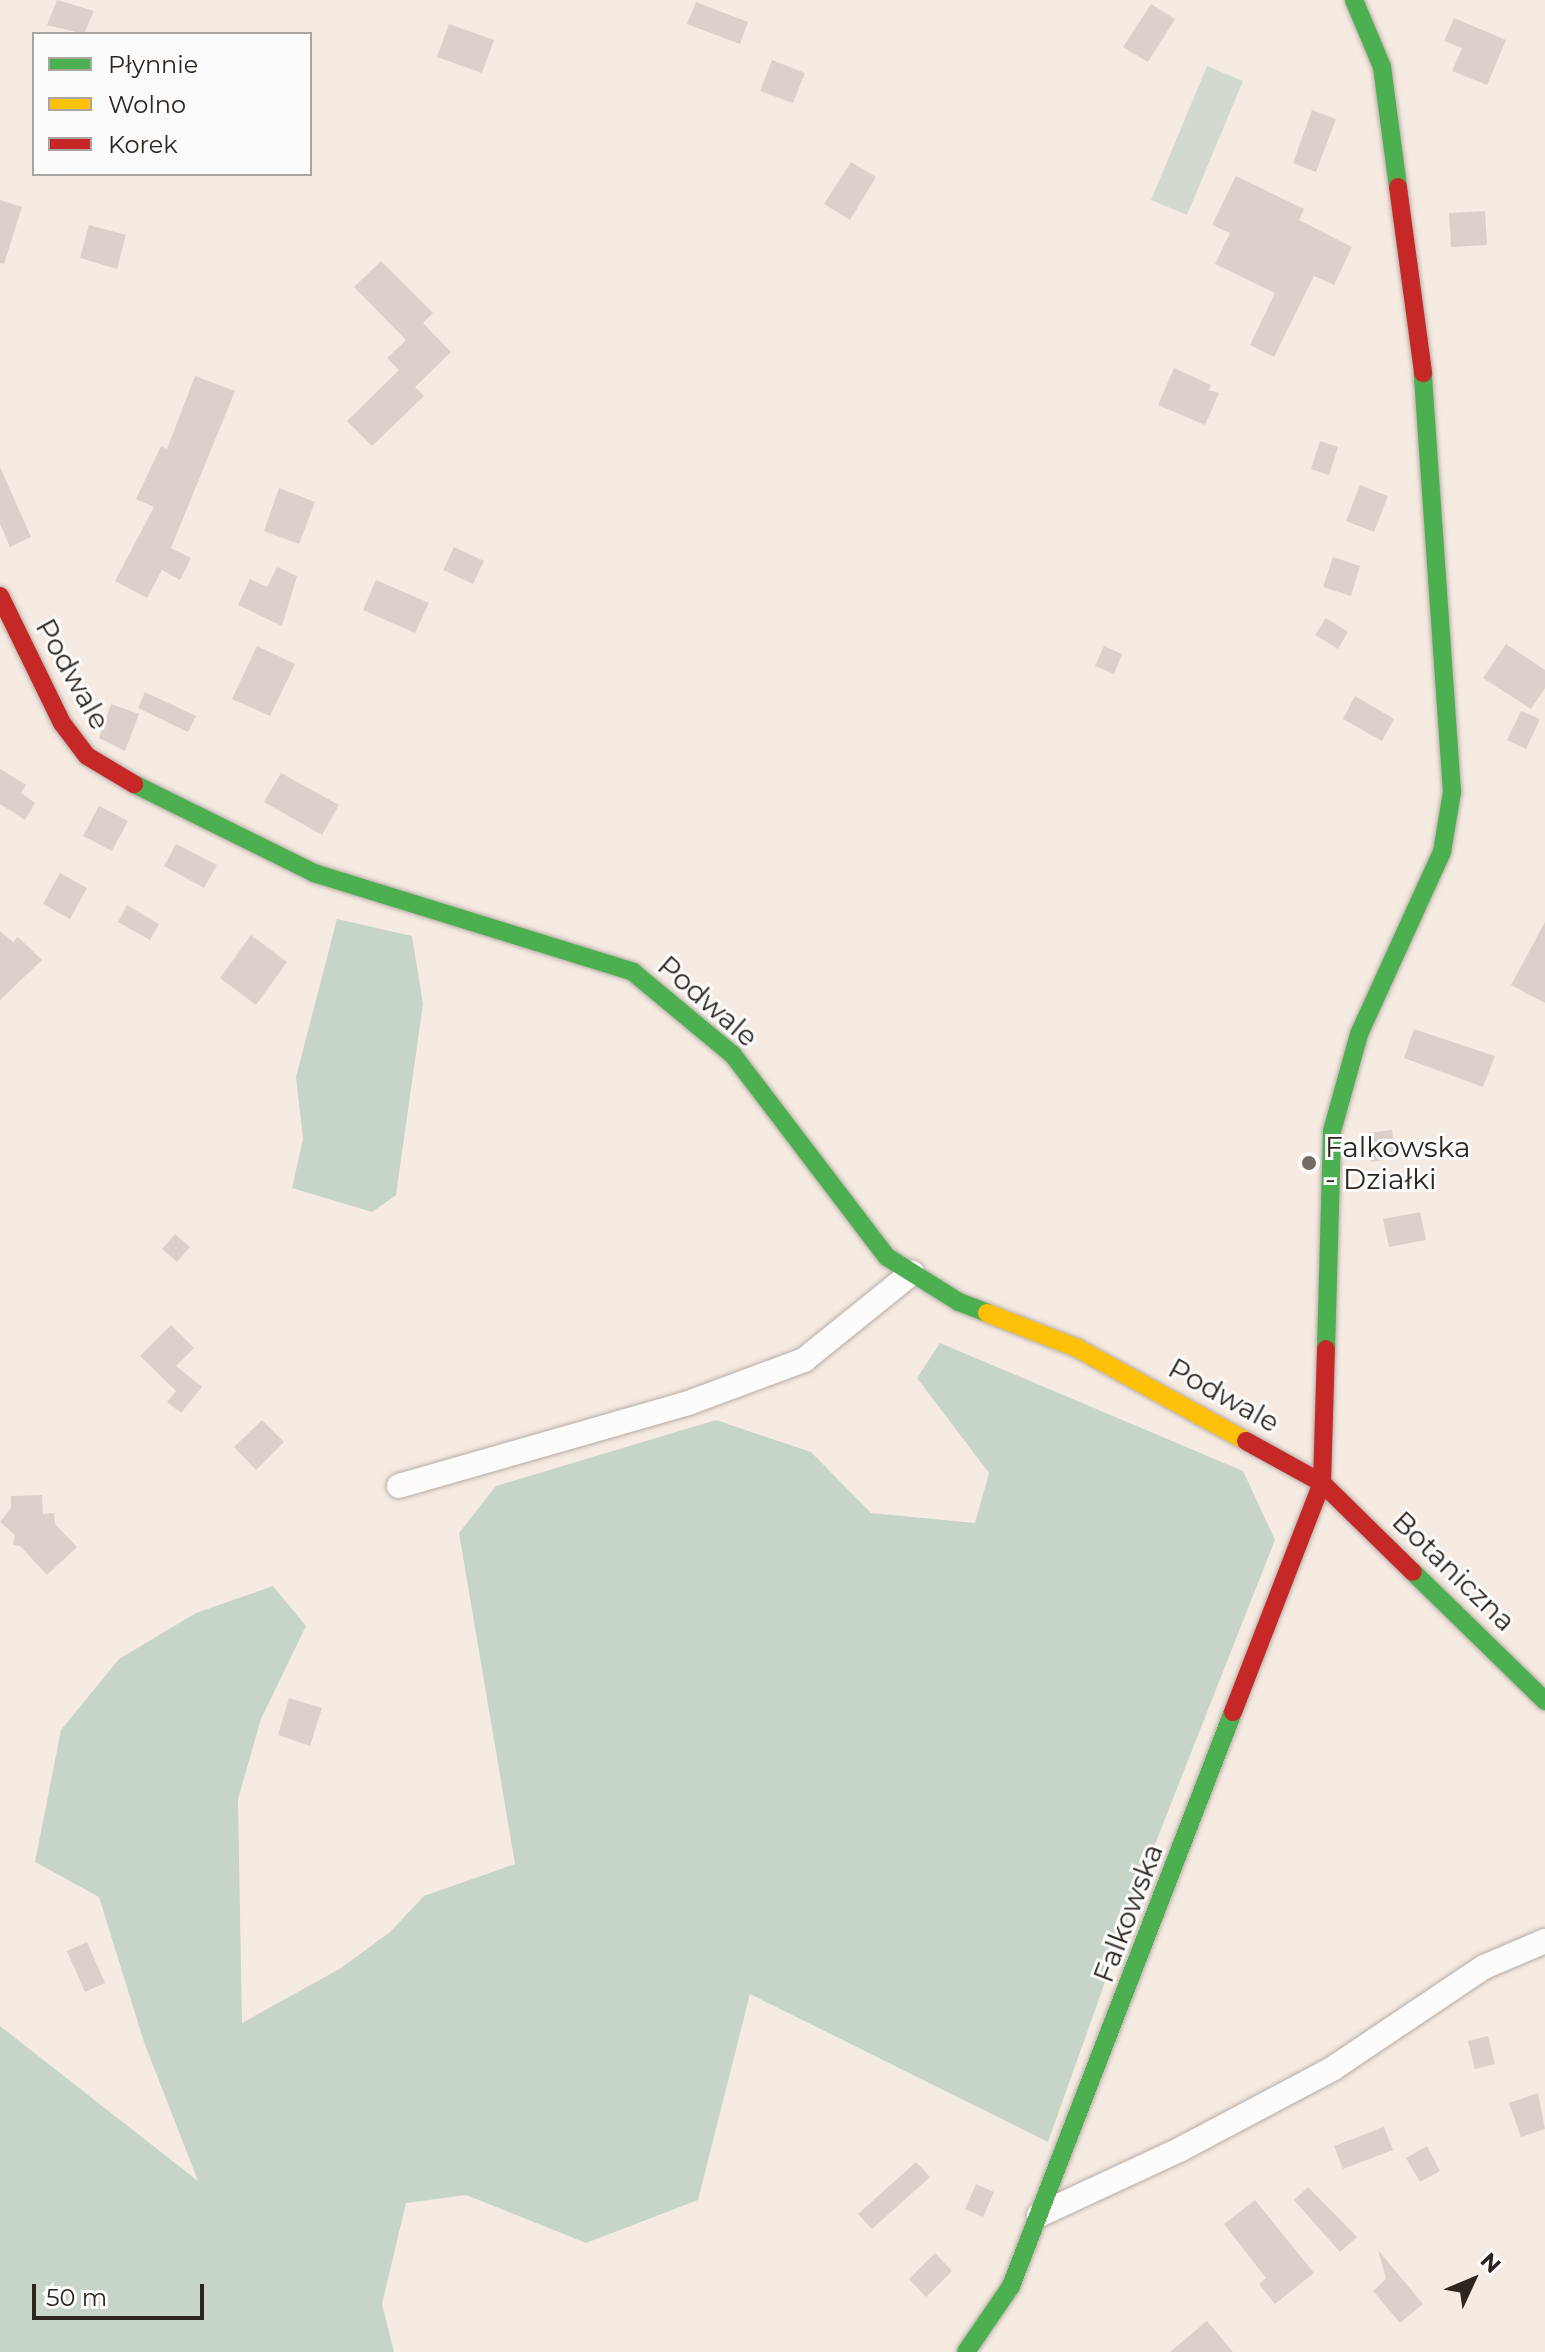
<!DOCTYPE html>
<meta charset="utf-8">
<style>
body{margin:0}
#map{position:relative;width:1545px;height:2352px;overflow:hidden;background:#f6ebe2;font-family:Montserrat,sans-serif}
div>[style]{position:absolute}
.green>*{inset:0;background:#d2dad0}
.forest>*{inset:0;background:#c7d5c8}
.building>*{inset:0;background:#dcd1ca}
.roads{filter:drop-shadow(0 0 2px #b6ada6) drop-shadow(0 0 2px #b6ada6)}
.street>*{height:24px;margin:-12px;padding:0 12px;transform-origin:12px;border-radius:12px;background:#fefcfb}
.fast>*{height:18px;margin:-9px;padding:0 9px;transform-origin:9px;border-radius:9px;background:#4caf50}
.slow>*{height:18px;margin:-9px;padding:0 9px;transform-origin:9px;border-radius:9px;background:#ffc107}
.jam>*{height:18px;margin:-9px;padding:0 9px;transform-origin:9px;border-radius:9px;background:#c62828}
.dots>*{width:22px;height:22px;translate:-50% -50%;box-sizing:border-box;border:4px solid #fbfbfb;border-radius:50%}
span{translate:-50% -50%;white-space:nowrap;text-align:center;line-height:1.15;-webkit-text-stroke:6px #fbfbfb;paint-order:stroke}
.street-label{font-size:28px;color:#2e251e}
.poi-label{font-size:28px;color:#2e251e}
.left{translate:0 -50%;text-align:left}
.legend{position:absolute;left:32px;top:32px;width:280px;height:144px;box-sizing:border-box;background:#fbfbfb;border:2px solid #a9a5a3;margin:0;padding:10px 14px;list-style:none;font-size:24px;color:#2e251e}
.legend li{display:flex;align-items:center;gap:16px;height:40px}
.legend b{width:40px;border:2px solid #a9a5a3}
.north{position:absolute;left:1433px;top:2240px;width:80px;height:80px;-webkit-text-stroke:6px #fbfbfb;paint-order:stroke;rotate:46deg;font-size:22px;font-weight:700;line-height:32px;text-align:center;color:#2e251e}
.north::after{content:'';display:block;margin:auto;width:28px;height:36px;background:#2e251e;clip-path:polygon(50% 0,100% 100%,50% 72%,0 100%)}
.scale{position:absolute;left:32px;top:2284px;width:172px;height:36px;box-sizing:border-box;border:4px solid #2e251e;border-top:0;padding-left:10px;font-size:24px;line-height:28px;white-space:nowrap;color:#2e251e;-webkit-text-stroke:6px #fbfbfb;paint-order:stroke}
</style>
<div id="map">
<div class="green">
<div style="clip-path:polygon(1207px 66px,1243px 81px,1187px 215px,1151px 200px)"></div>
</div>
<div class="forest">
<div style="clip-path:polygon(337px 919px,412px 936px,423px 1004px,396px 1195px,372px 1212px,292px 1188px,303px 1139px,296px 1077px)"></div>
<div style="clip-path:polygon(940px 1343px,1243px 1471px,1275px 1540px,1146px 1867px,1048px 2142px,750px 1994px,698px 2200px,586px 2243px,466px 2195px,406px 2203px,382px 2304px,394px 2352px,0 2352px,0 2026px,198px 2181px,144px 2042px,99px 1897px,35px 1862px,61px 1730px,119px 1659px,196px 1613px,273px 1586px,306px 1626px,261px 1719px,238px 1799px,242px 2023px,341px 1968px,390px 1932px,424px 1896px,515px 1864px,459px 1533px,496px 1486px,716px 1420px,811px 1452px,871px 1513px,975px 1523px,989px 1473px,917px 1378px)"></div>
</div>
<div class="building">
<div style="clip-path:polygon(57px 0,94px 11px,84px 34px,47px 25px)"></div>
<div style="clip-path:polygon(696px 2px,748px 22px,740px 44px,687px 24px)"></div>
<div style="clip-path:polygon(1151px 4px,1175px 19px,1148px 62px,1123px 47px)"></div>
<div style="clip-path:polygon(1454px 18px,1506px 40px,1487px 85px,1452px 71px,1462px 48px,1444px 41px)"></div>
<div style="clip-path:polygon(449px 24px,494px 40px,482px 73px,437px 57px)"></div>
<div style="clip-path:polygon(772px 60px,805px 73px,793px 103px,760px 91px)"></div>
<div style="clip-path:polygon(1312px 110px,1336px 119px,1316px 172px,1293px 163px)"></div>
<div style="clip-path:polygon(851px 162px,876px 177px,850px 220px,824px 204px)"></div>
<div style="clip-path:polygon(1236px 176px,1304px 209px,1299px 220px,1352px 247px,1334px 285px,1314px 276px,1274px 357px,1250px 345px,1275px 293px,1215px 264px,1230px 233px,1212px 225px)"></div>
<div style="clip-path:polygon(0 200px,22px 207px,4px 264px,0 263px)"></div>
<div style="clip-path:polygon(1485px 211px,1487px 245px,1451px 247px,1449px 213px)"></div>
<div style="clip-path:polygon(89px 225px,126px 235px,117px 269px,80px 258px)"></div>
<div style="clip-path:polygon(381px 261px,433px 313px,423px 323px,451px 352px,415px 387px,424px 396px,372px 446px,347px 421px,399px 370px,387px 358px,406px 340px,354px 287px)"></div>
<div style="clip-path:polygon(1174px 368px,1211px 385px,1209px 390px,1219px 393px,1205px 425px,1158px 405px)"></div>
<div style="clip-path:polygon(195px 376px,235px 391px,171px 548px,191px 558px,180px 580px,162px 570px,147px 598px,115px 581px,154px 507px,136px 499px,161px 446px,167px 449px)"></div>
<div style="clip-path:polygon(1320px 441px,1338px 447px,1329px 475px,1311px 469px)"></div>
<div style="clip-path:polygon(0 467px,31px 537px,10px 547px,0 524px)"></div>
<div style="clip-path:polygon(1360px 485px,1388px 496px,1374px 532px,1346px 521px)"></div>
<div style="clip-path:polygon(279px 488px,315px 502px,299px 544px,264px 531px)"></div>
<div style="clip-path:polygon(454px 547px,484px 561px,473px 584px,443px 570px)"></div>
<div style="clip-path:polygon(1333px 557px,1360px 566px,1351px 596px,1323px 587px)"></div>
<div style="clip-path:polygon(277px 567px,297px 576px,282px 626px,238px 605px,250px 579px,267px 587px)"></div>
<div style="clip-path:polygon(376px 580px,429px 603px,415px 633px,363px 610px)"></div>
<div style="clip-path:polygon(1326px 618px,1348px 632px,1338px 649px,1315px 635px)"></div>
<div style="clip-path:polygon(1506px 644px,1545px 670px,1545px 688px,1531px 709px,1483px 678px)"></div>
<div style="clip-path:polygon(257px 646px,295px 664px,270px 716px,232px 699px)"></div>
<div style="clip-path:polygon(1104px 646px,1122px 654px,1114px 674px,1095px 666px)"></div>
<div style="clip-path:polygon(145px 692px,196px 716px,188px 732px,138px 708px)"></div>
<div style="clip-path:polygon(1355px 696px,1394px 719px,1382px 741px,1343px 719px)"></div>
<div style="clip-path:polygon(111px 704px,139px 714px,125px 751px,99px 738px)"></div>
<div style="clip-path:polygon(1521px 711px,1540px 719px,1526px 749px,1507px 740px)"></div>
<div style="clip-path:polygon(0 769px,26px 785px,21px 793px,35px 803px,25px 820px,0 804px)"></div>
<div style="clip-path:polygon(281px 773px,339px 805px,322px 835px,264px 802px)"></div>
<div style="clip-path:polygon(99px 806px,128px 821px,112px 851px,83px 836px)"></div>
<div style="clip-path:polygon(176px 844px,217px 865px,204px 888px,164px 866px)"></div>
<div style="clip-path:polygon(60px 873px,87px 888px,70px 919px,43px 904px)"></div>
<div style="clip-path:polygon(127px 905px,159px 924px,150px 940px,118px 922px)"></div>
<div style="clip-path:polygon(1545px 922px,1545px 1003px,1511px 985px)"></div>
<div style="clip-path:polygon(0 931px,13px 942px,18px 937px,42px 960px,0 1000px)"></div>
<div style="clip-path:polygon(251px 935px,287px 962px,256px 1005px,220px 978px)"></div>
<div style="clip-path:polygon(1414px 1029px,1495px 1056px,1483px 1087px,1404px 1058px)"></div>
<div style="clip-path:polygon(1392px 1130px,1396px 1158px,1371px 1162px,1367px 1133px)"></div>
<div style="clip-path:polygon(1420px 1212px,1426px 1240px,1389px 1247px,1383px 1219px)"></div>
<div style="clip-path:polygon(175px 1234px,190px 1247px,177px 1262px,162px 1249px)"></div>
<div style="clip-path:polygon(171px 1325px,194px 1348px,176px 1366px,202px 1387px,181px 1413px,167px 1402px,176px 1391px,140px 1356px)"></div>
<div style="clip-path:polygon(262px 1420px,284px 1442px,256px 1470px,234px 1447px)"></div>
<div style="clip-path:polygon(42px 1495px,43px 1514px,54px 1513px,55px 1524px,77px 1547px,47px 1575px,20px 1546px,13px 1545px,15px 1535px,0 1522px,11px 1508px,11px 1496px)"></div>
<div style="clip-path:polygon(289px 1698px,322px 1708px,310px 1746px,278px 1735px)"></div>
<div style="clip-path:polygon(87px 1942px,105px 1983px,85px 1992px,67px 1951px)"></div>
<div style="clip-path:polygon(1488px 2036px,1495px 2064px,1475px 2069px,1468px 2041px)"></div>
<div style="clip-path:polygon(1538px 2093px,1545px 2129px,1521px 2137px,1509px 2103px)"></div>
<div style="clip-path:polygon(1384px 2127px,1393px 2150px,1343px 2169px,1334px 2146px)"></div>
<div style="clip-path:polygon(1427px 2146px,1440px 2171px,1420px 2182px,1406px 2158px)"></div>
<div style="clip-path:polygon(916px 2162px,930px 2177px,872px 2229px,858px 2214px)"></div>
<div style="clip-path:polygon(976px 2184px,994px 2192px,983px 2217px,965px 2209px)"></div>
<div style="clip-path:polygon(1308px 2187px,1357px 2237px,1340px 2252px,1294px 2200px)"></div>
<div style="clip-path:polygon(1255px 2200px,1314px 2273px,1275px 2304px,1259px 2284px,1266px 2278px,1224px 2224px)"></div>
<div style="clip-path:polygon(1378px 2250px,1423px 2304px,1400px 2323px,1373px 2291px,1386px 2279px)"></div>
<div style="clip-path:polygon(935px 2253px,952px 2271px,926px 2297px,909px 2279px)"></div>
<div style="clip-path:polygon(1207px 2321px,1233px 2352px,1170px 2352px)"></div>
</div>
<div class="roads">
<div class="street">
<div style="left:399px;top:1486px;width:301px;rotate:-16deg"></div>
<div style="left:688px;top:1403px;width:124px;rotate:-20.3deg"></div>
<div style="left:804px;top:1360px;width:139px;rotate:-38.9deg"></div>
<div style="left:1039px;top:2215px;width:157px;rotate:-24.9deg"></div>
<div style="left:1181px;top:2149px;width:171px;rotate:-27.9deg"></div>
<div style="left:1332px;top:2069px;width:183px;rotate:-33.9deg"></div>
<div style="left:1484px;top:1967px;width:66px;rotate:-23.1deg"></div>
</div>
<div class="fast">
<div style="left:1354px;top:0;width:73px;rotate:67.3deg"></div>
<div style="left:1382px;top:67px;width:121px;rotate:82.4deg"></div>
<div style="left:134px;top:784px;width:201px;rotate:26.3deg"></div>
<div style="left:314px;top:873px;width:334px;rotate:17.2deg"></div>
<div style="left:633px;top:972px;width:130px;rotate:39.7deg"></div>
<div style="left:733px;top:1055px;width:254px;rotate:52.7deg"></div>
<div style="left:887px;top:1257px;width:85px;rotate:32deg"></div>
<div style="left:959px;top:1302px;width:30px;rotate:21deg"></div>
<div style="left:1326px;top:1349px;width:218px;rotate:-88.4deg"></div>
<div style="left:1332px;top:1131px;width:101px;rotate:-74.4deg"></div>
<div style="left:1359px;top:1034px;width:200px;rotate:-65.5deg"></div>
<div style="left:1442px;top:852px;width:61px;rotate:-80.5deg"></div>
<div style="left:1452px;top:792px;width:420px;rotate:-94deg"></div>
<div style="left:1413px;top:1572px;width:185px;rotate:44.3deg"></div>
<div style="left:966px;top:2352px;width:80px;rotate:-55.7deg"></div>
<div style="left:1011px;top:2286px;width:615px;rotate:-68.86deg"></div>
</div>
<div class="slow">
<div style="left:987px;top:1313px;width:97px;rotate:21.3deg"></div>
<div style="left:1077px;top:1348px;width:193px;rotate:28.8deg"></div>
</div>
<div class="jam">
<div style="left:1398px;top:187px;width:188px;rotate:82.3deg"></div>
<div style="left:0;top:596px;width:141px;rotate:64deg"></div>
<div style="left:62px;top:723px;width:41px;rotate:52.9deg"></div>
<div style="left:87px;top:756px;width:55px;rotate:30.8deg"></div>
<div style="left:1246px;top:1441px;width:87px;rotate:28.9deg"></div>
<div style="left:1322px;top:1483px;width:127px;rotate:44.4deg"></div>
<div style="left:1233px;top:1712px;width:246px;rotate:-68.8deg"></div>
<div style="left:1322px;top:1483px;width:134px;rotate:-88.3deg"></div>
</div>
</div>
<div class="dots">
<div style="left:1309px;top:1163px;background:#746a63"></div>
</div>
<div class="street-label">
<span style="left:73px;top:674px;rotate:61deg">Podwale</span>
<span style="left:708px;top:1001px;rotate:41deg">Podwale</span>
<span style="left:1224px;top:1395px;rotate:29deg">Podwale</span>
<span style="left:1454px;top:1571px;rotate:44deg">Botaniczna</span>
<span style="left:1128px;top:1913px;rotate:-69deg">Falkowska</span>
</div>
<div class="poi-label">
<span class="left" style="left:1325px;top:1163px">Falkowska<br>- Działki</span>
</div>
<ul class="legend">
<li><b style="height:10px;background:#4caf50"></b>Płynnie</li>
<li><b style="height:10px;background:#ffc107"></b>Wolno</li>
<li><b style="height:10px;background:#c62828"></b>Korek</li>
</ul>
<div class="north">N</div>
<div class="scale">50 m</div>
</div>
